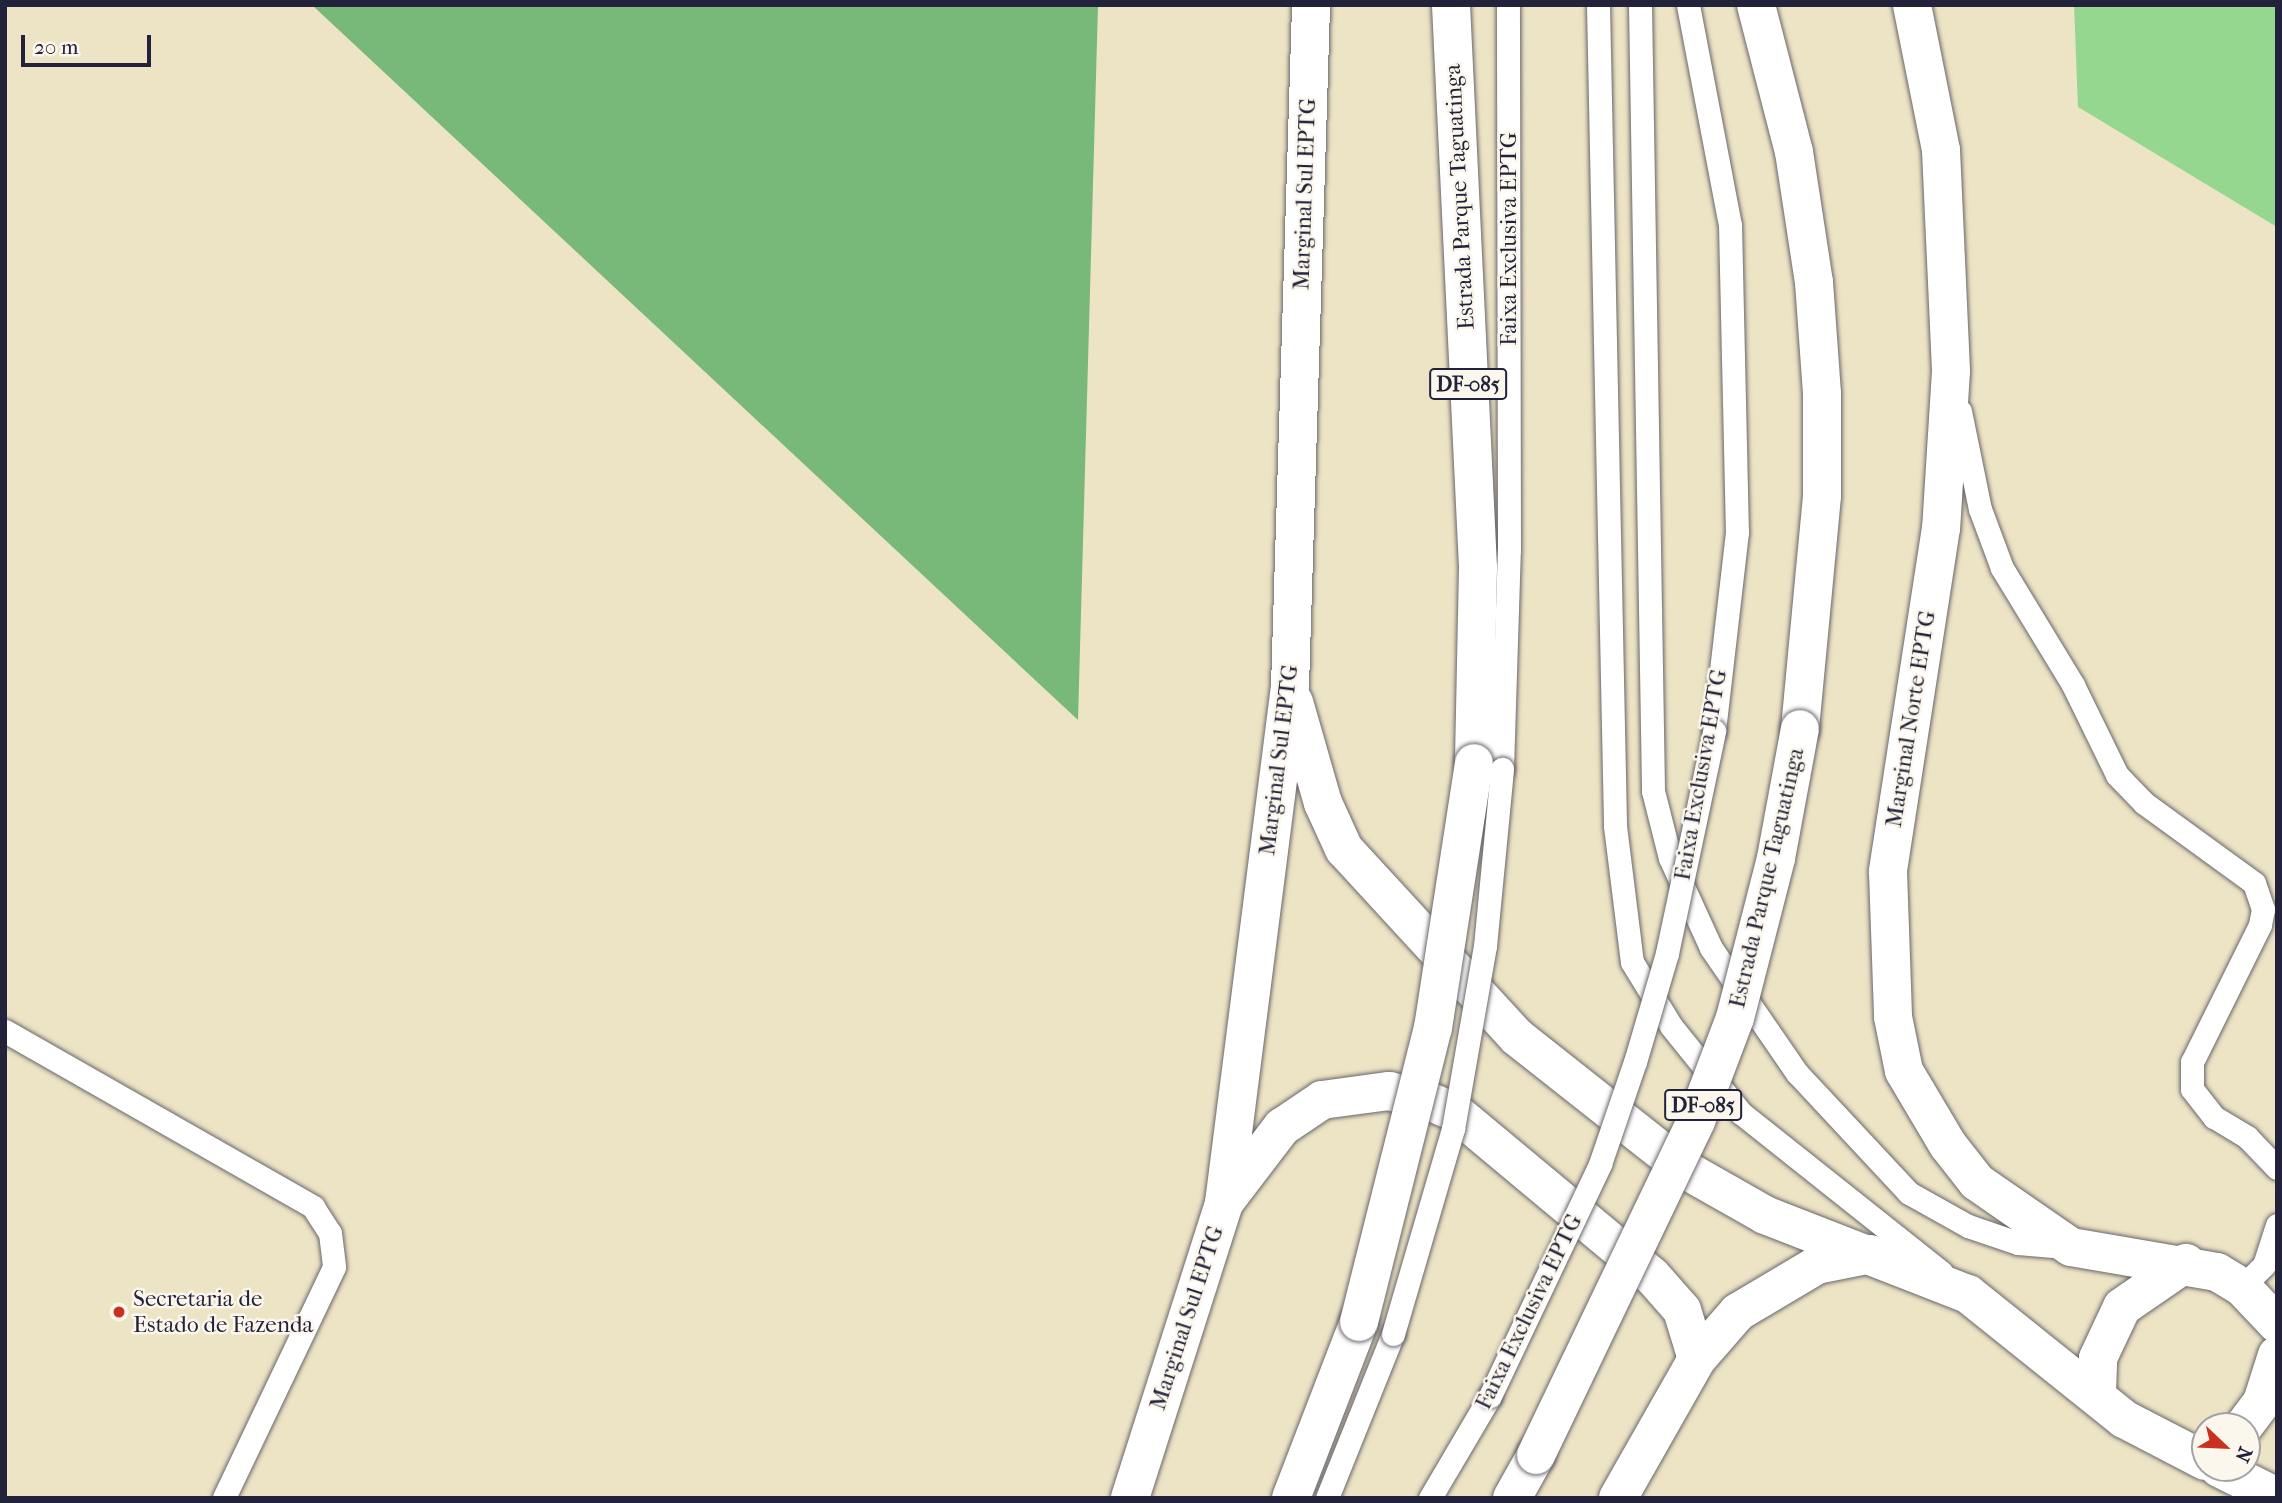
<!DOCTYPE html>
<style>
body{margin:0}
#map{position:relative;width:2282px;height:1503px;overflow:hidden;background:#ede4c5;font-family:"IM FELL French Canon",serif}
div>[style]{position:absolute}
.green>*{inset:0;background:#95d78e}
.forest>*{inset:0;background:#78b879}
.roads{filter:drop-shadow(0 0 2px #69666b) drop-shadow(0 0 2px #69666b)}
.lane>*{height:23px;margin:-11.5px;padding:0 11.5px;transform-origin:11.5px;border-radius:11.5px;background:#fff}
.secondary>*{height:38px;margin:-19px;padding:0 19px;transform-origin:19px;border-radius:19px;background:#fff}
.primary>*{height:38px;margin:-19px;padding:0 19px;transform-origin:19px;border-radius:19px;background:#fff}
.highway>*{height:38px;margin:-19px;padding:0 19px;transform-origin:19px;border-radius:19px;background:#fff}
.bridges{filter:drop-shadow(0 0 2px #69666b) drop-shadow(0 0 2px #69666b)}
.lane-bridge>*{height:23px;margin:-11.5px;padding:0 11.5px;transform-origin:11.5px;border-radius:11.5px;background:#fff}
.highway-bridge>*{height:38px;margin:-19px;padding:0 19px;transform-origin:19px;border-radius:19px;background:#fff}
.dots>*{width:19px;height:19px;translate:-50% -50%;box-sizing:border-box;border:4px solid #fbf7ec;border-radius:50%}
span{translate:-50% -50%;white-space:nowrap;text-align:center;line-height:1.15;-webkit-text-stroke:5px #fbf7ec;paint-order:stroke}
.shield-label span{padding:2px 5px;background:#fbf7ec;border:2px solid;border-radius:5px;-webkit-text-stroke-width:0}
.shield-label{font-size:21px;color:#22223b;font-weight:700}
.street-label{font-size:23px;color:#22223b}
.poi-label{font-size:23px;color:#22223b}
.left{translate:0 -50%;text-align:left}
.frame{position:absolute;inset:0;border:7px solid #22223b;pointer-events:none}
.north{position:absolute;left:2191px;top:1412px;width:70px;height:70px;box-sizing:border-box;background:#fbf7ec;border:2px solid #a4a2a5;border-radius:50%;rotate:113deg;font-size:19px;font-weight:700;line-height:28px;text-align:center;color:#22223b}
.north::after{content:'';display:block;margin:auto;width:24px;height:32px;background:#c8321e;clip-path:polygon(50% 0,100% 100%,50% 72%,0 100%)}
.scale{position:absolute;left:21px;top:35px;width:130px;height:32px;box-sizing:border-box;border:4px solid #22223b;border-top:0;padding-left:9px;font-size:21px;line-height:24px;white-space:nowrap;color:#22223b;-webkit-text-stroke:5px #fbf7ec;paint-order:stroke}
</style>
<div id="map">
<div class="green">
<div style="clip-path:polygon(2074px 5px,2277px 5px,2277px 227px,2078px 107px)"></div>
</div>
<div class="forest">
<div style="clip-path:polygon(312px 5px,1098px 5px,1078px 720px)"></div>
</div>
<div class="roads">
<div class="lane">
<div style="left:1598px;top:5px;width:821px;rotate:88.81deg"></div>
<div style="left:1615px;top:826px;width:137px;rotate:82.9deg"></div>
<div style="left:1632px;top:962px;width:75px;rotate:58.6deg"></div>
<div style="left:1671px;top:1026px;width:112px;rotate:51.2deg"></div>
<div style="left:1741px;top:1113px;width:256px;rotate:38.5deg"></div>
<div style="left:1640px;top:5px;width:786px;rotate:89.05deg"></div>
<div style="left:1653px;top:791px;width:69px;rotate:75.8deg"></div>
<div style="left:1670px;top:858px;width:99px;rotate:65.5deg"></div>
<div style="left:1711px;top:948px;width:152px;rotate:55.5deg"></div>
<div style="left:1797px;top:1073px;width:164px;rotate:47deg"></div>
<div style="left:1909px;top:1193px;width:68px;rotate:29.2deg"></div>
<div style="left:1968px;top:1226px;width:53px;rotate:18.8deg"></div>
<div style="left:2018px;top:1243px;width:47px;rotate:4.9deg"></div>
<div style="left:1688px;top:5px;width:224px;rotate:79.2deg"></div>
<div style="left:1730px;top:225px;width:307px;rotate:88.7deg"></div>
<div style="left:1737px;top:532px;width:200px;rotate:96.6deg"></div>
<div style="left:1960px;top:411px;width:100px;rotate:78.5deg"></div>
<div style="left:1980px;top:509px;width:63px;rotate:69.6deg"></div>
<div style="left:2002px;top:568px;width:137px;rotate:58.7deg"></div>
<div style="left:2073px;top:685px;width:100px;rotate:63.9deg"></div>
<div style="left:2117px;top:775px;width:39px;rotate:46deg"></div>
<div style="left:2144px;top:803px;width:136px;rotate:36deg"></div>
<div style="left:2254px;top:883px;width:28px;rotate:71deg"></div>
<div style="left:2263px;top:909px;width:16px;rotate:101deg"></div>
<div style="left:2260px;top:925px;width:153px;rotate:116.4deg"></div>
<div style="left:2192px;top:1062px;width:27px;rotate:90deg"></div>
<div style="left:2192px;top:1089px;width:36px;rotate:52deg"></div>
<div style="left:2214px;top:1117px;width:39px;rotate:31deg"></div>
<div style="left:2247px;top:1137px;width:43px;rotate:45.9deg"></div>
<div style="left:1502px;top:769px;width:219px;rotate:-88.2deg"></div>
<div style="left:1509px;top:550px;width:545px;rotate:-90.11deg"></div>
<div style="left:5px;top:1031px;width:355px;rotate:29.7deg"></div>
<div style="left:313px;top:1207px;width:31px;rotate:57deg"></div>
<div style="left:330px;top:1233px;width:34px;rotate:83deg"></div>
<div style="left:334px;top:1267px;width:256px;rotate:115.5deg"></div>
<div style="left:2242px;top:1287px;width:31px;rotate:-45deg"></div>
<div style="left:2264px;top:1265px;width:42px;rotate:-72deg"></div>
<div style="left:1327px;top:1498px;width:177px;rotate:-68.1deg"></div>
<div style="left:1430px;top:1498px;width:118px;rotate:-59.5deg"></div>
</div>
<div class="secondary">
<div style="left:2071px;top:1247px;width:148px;rotate:9.7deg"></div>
<div style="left:2217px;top:1272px;width:29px;rotate:31deg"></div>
<div style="left:2242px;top:1287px;width:51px;rotate:46.6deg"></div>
<div style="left:1968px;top:1294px;width:200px;rotate:38.7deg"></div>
<div style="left:2124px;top:1419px;width:91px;rotate:27.4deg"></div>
<div style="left:2097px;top:1393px;width:35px;rotate:-88deg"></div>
<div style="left:2098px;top:1358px;width:56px;rotate:-64.8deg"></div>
<div style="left:2122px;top:1307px;width:78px;rotate:-34.5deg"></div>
<div style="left:2244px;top:1426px;width:30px;rotate:-53deg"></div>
<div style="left:2262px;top:1402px;width:49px;rotate:-72.3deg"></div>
<div style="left:2219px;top:1468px;width:65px;rotate:26.6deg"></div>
</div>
<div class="primary">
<div style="left:1912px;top:5px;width:148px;rotate:78.7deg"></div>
<div style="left:1941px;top:150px;width:221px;rotate:87.4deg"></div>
<div style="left:1951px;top:371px;width:157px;rotate:93.6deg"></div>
<div style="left:1941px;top:528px;width:348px;rotate:98.8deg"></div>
<div style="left:1888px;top:872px;width:145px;rotate:88deg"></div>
<div style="left:1893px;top:1017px;width:55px;rotate:78.5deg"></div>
<div style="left:1904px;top:1071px;width:86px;rotate:59.3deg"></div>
<div style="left:1948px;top:1145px;width:47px;rotate:51.9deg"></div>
<div style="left:1977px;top:1182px;width:114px;rotate:34.7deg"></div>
<div style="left:1294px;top:702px;width:105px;rotate:74deg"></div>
<div style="left:1323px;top:803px;width:51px;rotate:65.5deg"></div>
<div style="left:1344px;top:849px;width:255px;rotate:47.4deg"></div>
<div style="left:1517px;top:1037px;width:213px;rotate:38.3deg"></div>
<div style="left:1684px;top:1169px;width:93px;rotate:29.6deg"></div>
<div style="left:1765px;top:1215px;width:218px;rotate:21.3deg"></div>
<div style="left:1130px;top:1498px;width:310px;rotate:-72.3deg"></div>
<div style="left:1224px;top:1203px;width:521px;rotate:-82.72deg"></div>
<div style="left:1290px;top:686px;width:681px;rotate:-88.23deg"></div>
</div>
<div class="highway">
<div style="left:1451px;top:5px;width:564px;rotate:87.25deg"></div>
<div style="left:1478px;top:568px;width:195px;rotate:91.2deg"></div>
<div style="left:1756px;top:5px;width:152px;rotate:75.5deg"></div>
<div style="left:1794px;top:152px;width:132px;rotate:81.3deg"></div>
<div style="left:1814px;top:282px;width:112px;rotate:85.9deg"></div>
<div style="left:1822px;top:394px;width:102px;rotate:90deg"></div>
<div style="left:1822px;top:496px;width:234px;rotate:95.4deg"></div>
<div style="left:1224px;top:1203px;width:96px;rotate:-52.7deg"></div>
<div style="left:1282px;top:1127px;width:48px;rotate:-34deg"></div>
<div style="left:1322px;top:1100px;width:68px;rotate:-7.7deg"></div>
<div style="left:1389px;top:1091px;width:43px;rotate:14.7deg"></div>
<div style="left:1431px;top:1102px;width:26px;rotate:23deg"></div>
<div style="left:1455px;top:1112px;width:256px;rotate:39.8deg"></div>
<div style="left:1652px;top:1276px;width:45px;rotate:48.6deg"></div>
<div style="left:1682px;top:1310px;width:51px;rotate:73deg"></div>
<div style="left:1291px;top:1498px;width:189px;rotate:-68.9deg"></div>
<div style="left:1512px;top:1498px;width:49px;rotate:-60.8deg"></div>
<div style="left:1618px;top:1498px;width:160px;rotate:-60.4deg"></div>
<div style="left:1697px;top:1359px;width:62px;rotate:-48.9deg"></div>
<div style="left:1738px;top:1312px;width:92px;rotate:-30.7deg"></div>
<div style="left:1817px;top:1265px;width:55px;rotate:-11.5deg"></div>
</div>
</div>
<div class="bridges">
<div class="lane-bridge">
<div style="left:1393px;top:1334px;width:214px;rotate:-73.7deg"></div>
<div style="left:1453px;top:1129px;width:186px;rotate:-80.1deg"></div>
<div style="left:1485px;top:946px;width:178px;rotate:-84.5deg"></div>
<div style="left:1490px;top:1396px;width:257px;rotate:-64.6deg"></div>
<div style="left:1600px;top:1164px;width:108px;rotate:-71.1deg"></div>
<div style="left:1635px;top:1062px;width:114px;rotate:-73.6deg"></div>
<div style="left:1667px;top:953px;width:227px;rotate:-78deg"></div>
</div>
<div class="highway-bridge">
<div style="left:1359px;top:1322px;width:303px;rotate:-75.9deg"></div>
<div style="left:1433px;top:1028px;width:268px;rotate:-81.2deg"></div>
<div style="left:1536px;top:1455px;width:370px;rotate:-64.4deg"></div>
<div style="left:1696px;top:1121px;width:110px;rotate:-69.3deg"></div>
<div style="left:1735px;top:1018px;width:165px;rotate:-75.6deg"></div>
<div style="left:1776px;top:858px;width:131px;rotate:-79.5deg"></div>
</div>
</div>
<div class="dots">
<div style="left:119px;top:1312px;background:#c8321e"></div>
</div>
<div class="shield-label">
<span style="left:1468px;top:384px">DF-085</span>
<span style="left:1703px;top:1105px">DF-085</span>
</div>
<div class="street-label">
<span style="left:1305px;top:194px;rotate:-88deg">Marginal Sul EPTG</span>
<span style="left:1460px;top:197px;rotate:-93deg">Estrada Parque Taguatinga</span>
<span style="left:1509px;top:239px;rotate:-90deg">Faixa Exclusiva EPTG</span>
<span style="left:1911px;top:719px;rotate:-81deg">Marginal Norte EPTG</span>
<span style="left:1279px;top:760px;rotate:-83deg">Marginal Sul EPTG</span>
<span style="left:1701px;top:775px;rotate:-80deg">Faixa Exclusiva EPTG</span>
<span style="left:1767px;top:878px;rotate:-77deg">Estrada Parque Taguatinga</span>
<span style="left:1529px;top:1312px;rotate:-64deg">Faixa Exclusiva EPTG</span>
<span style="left:1187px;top:1318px;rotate:-72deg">Marginal Sul EPTG</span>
</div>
<div class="poi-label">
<span class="left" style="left:133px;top:1312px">Secretaria de<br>Estado de Fazenda</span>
</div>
<div class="frame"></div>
<div class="north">N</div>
<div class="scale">20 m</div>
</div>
